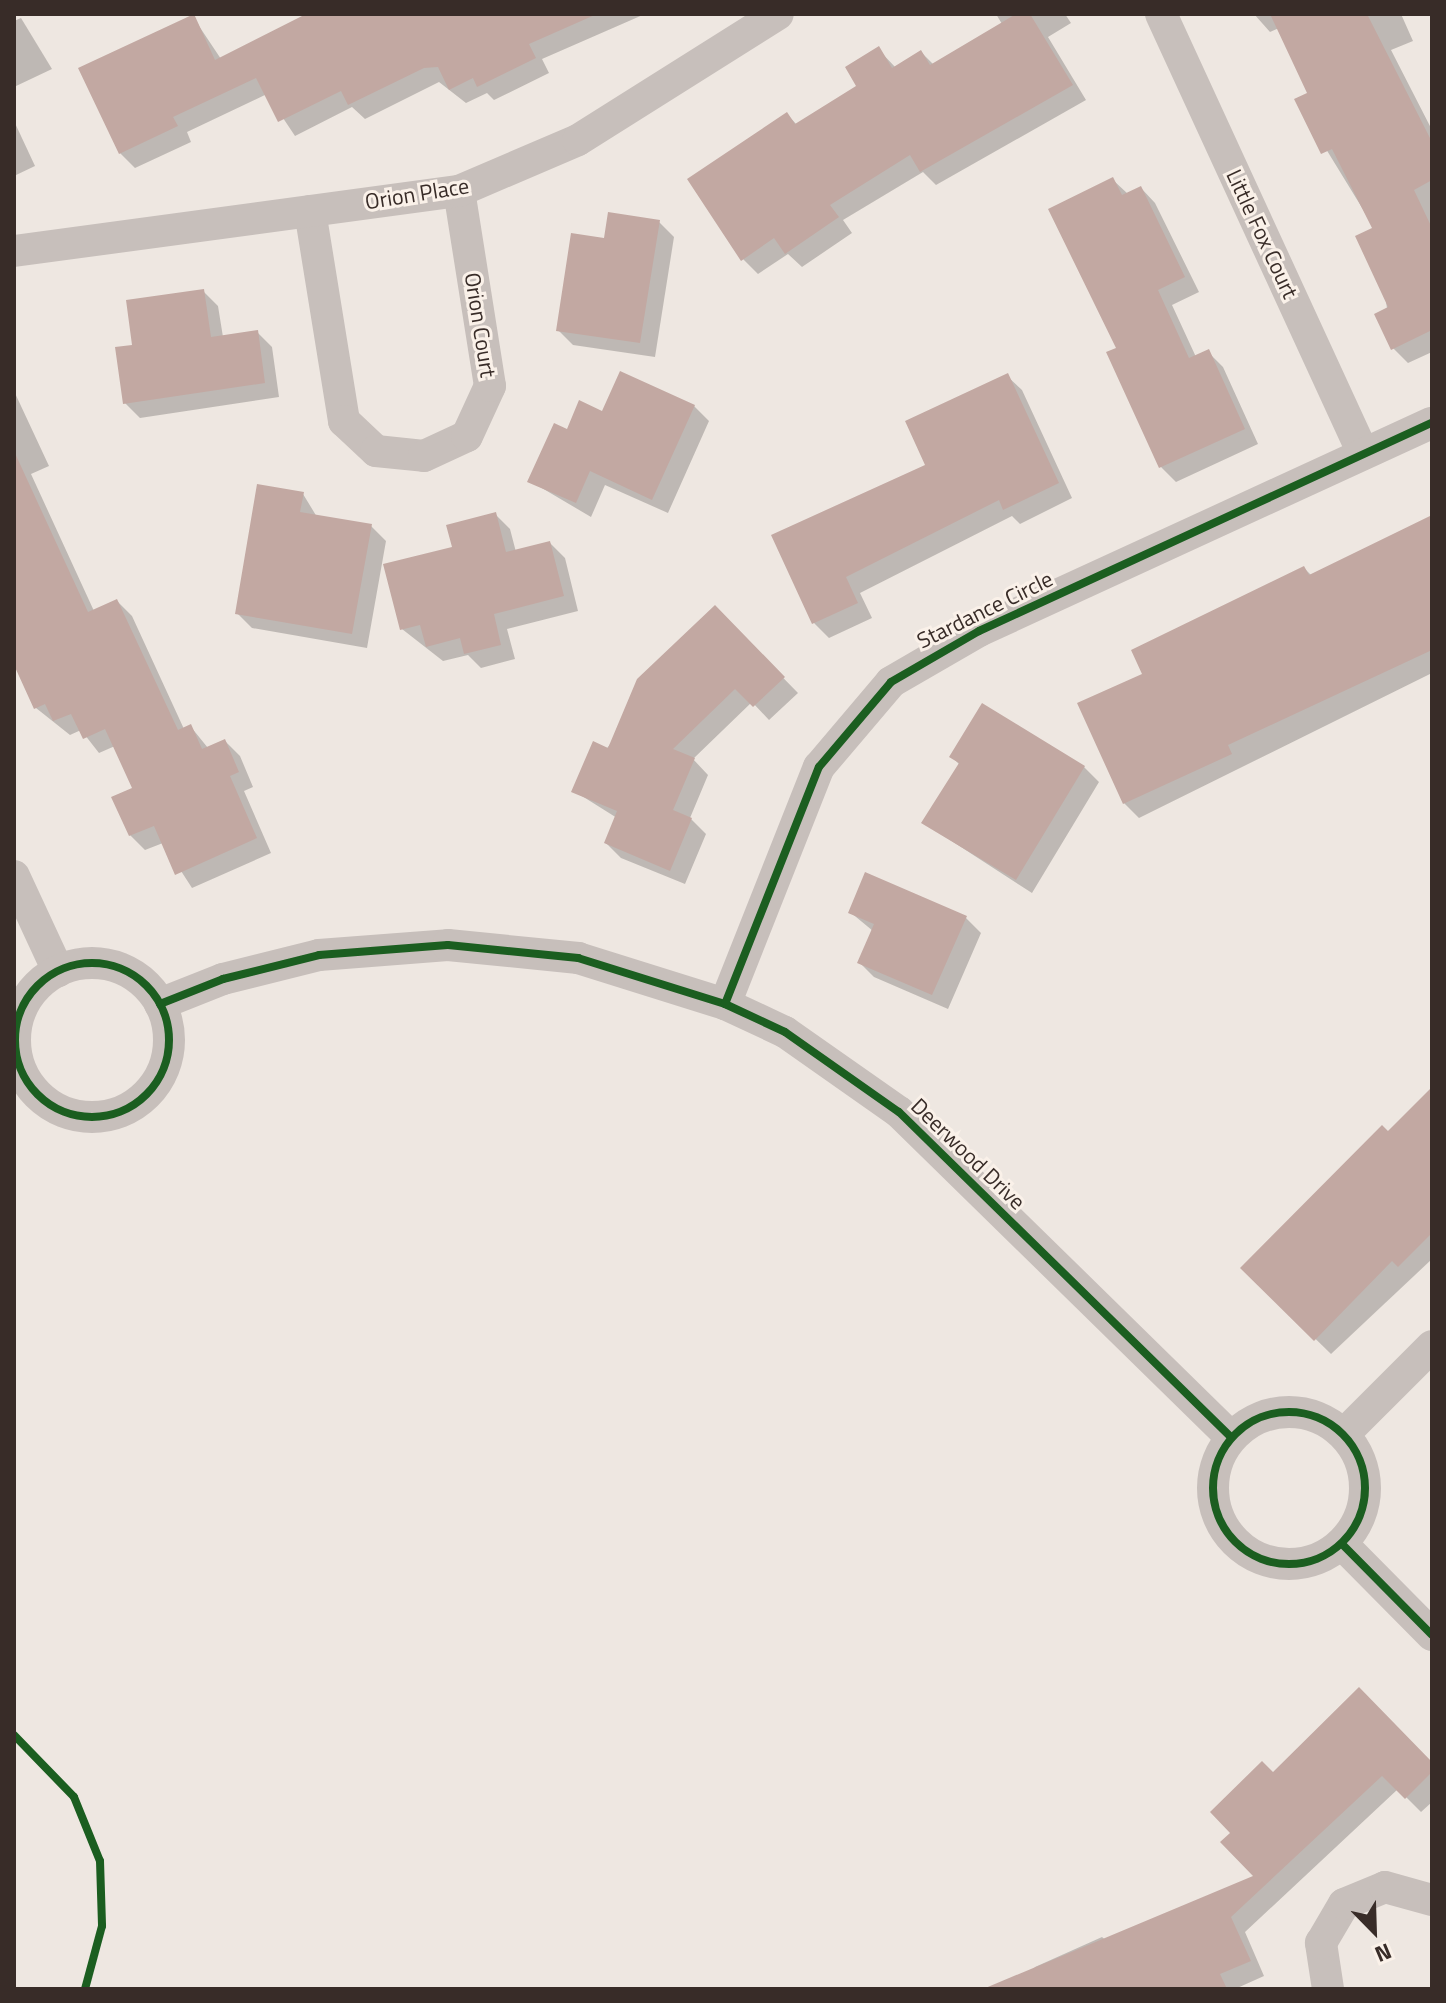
<!DOCTYPE html>
<style>
body{margin:0}
#map{position:relative;width:1446px;height:2003px;overflow:hidden;background:#eee7e1;font-family:"Titillium Web",sans-serif}
div>[style]{position:absolute}
.shadow>*{inset:0;background:#0003}
.building>*{inset:0;background:#c2a8a2}
.street>*{height:32px;margin:-16px;padding:0 16px;transform-origin:16px;border-radius:16px;background:#c7bfbb}
.street>.ring{margin:-16px;padding:0;box-sizing:content-box;background:none;border:32px solid #c7bfbb;border-radius:50%}
.cycleway>*{height:8px;margin:-4px;padding:0 4px;transform-origin:4px;border-radius:4px;background:#1b5e20}
.cycleway>.ring{margin:-4px;padding:0;box-sizing:content-box;background:none;border:8px solid #1b5e20;border-radius:50%}
span{translate:-50% -50%;white-space:nowrap;text-align:center;line-height:1.15;-webkit-text-stroke:6px #faf1e9;paint-order:stroke}
.street-label{font-size:22px;color:#382c28}
.frame{position:absolute;inset:0;border:16px solid #382c28;pointer-events:none}
.north{position:absolute;left:1334px;top:1891px;width:80px;height:80px;-webkit-text-stroke:6px #faf1e9;paint-order:stroke;rotate:157deg;font-size:22px;font-weight:700;line-height:32px;text-align:center;color:#382c28}
.north::after{content:'';display:block;margin:auto;width:28px;height:36px;background:#382c28;clip-path:polygon(50% 0,100% 100%,50% 72%,0 100%)}
</style>
<div id="map">
<div class="shadow">
<div style="clip-path:polygon(311px 14px,645px 14px,542px 59px,549px 73px,494px 100px,487px 93px,466px 103px,439px 82px,365px 119px,352px 107px,295px 136px,267px 94px,187px 132px,191px 142px,135px 168px,120px 153px,193px 17px,221px 59px)"></div>
<div style="clip-path:polygon(996px 14px,1065px 14px,1071px 23px,1048px 37px,1086px 100px,936px 185px,923px 172px,843px 220px,852px 233px,802px 267px,788px 254px,758px 274px,743px 259px,787px 114px,797px 125px,859px 87px,878px 49px,896px 68px,921px 52px,934px 65px,1002px 24px)"></div>
<div style="clip-path:polygon(1254px 14px,1401px 14px,1413px 41px,1391px 50px,1432px 130px,1432px 352px,1408px 363px,1393px 348px,1375px 229px,1296px 100px,1309px 94px,1279px 28px,1270px 32px)"></div>
<div style="clip-path:polygon(21px 18px,52px 69px,14px 87px,14px 21px)"></div>
<div style="clip-path:polygon(14px 121px,35px 166px,14px 176px)"></div>
<div style="clip-path:polygon(1113px 180px,1128px 194px,1141px 188px,1155px 203px,1199px 292px,1172px 305px,1196px 357px,1208px 352px,1223px 367px,1258px 444px,1176px 482px,1161px 467px,1118px 349px)"></div>
<div style="clip-path:polygon(659px 222px,674px 237px,655px 357px,573px 345px,558px 330px,606px 240px)"></div>
<div style="clip-path:polygon(203px 291px,218px 306px,223px 337px,257px 332px,272px 347px,279px 397px,140px 418px,125px 403px)"></div>
<div style="clip-path:polygon(1007px 376px,1022px 390px,1072px 498px,1020px 524px,1012px 516px,860px 593px,872px 618px,829px 638px,814px 623px,774px 536px,928px 466px)"></div>
<div style="clip-path:polygon(14px 391px,49px 466px,31px 474px,94px 611px,117px 601px,132px 616px,184px 729px,191px 727px,208px 748px,225px 741px,240px 756px,253px 787px,244px 791px,271px 853px,192px 888px,163px 843px,145px 850px,130px 835px,134px 789px,115px 746px,99px 753px,81px 730px,70px 735px,36px 708px,14px 612px)"></div>
<div style="clip-path:polygon(694px 406px,709px 421px,668px 513px,605px 485px,591px 517px,530px 481px,568px 431px,603px 413px)"></div>
<div style="clip-path:polygon(303px 494px,317px 517px,371px 526px,386px 541px,367px 648px,252px 628px,237px 613px)"></div>
<div style="clip-path:polygon(495px 514px,510px 529px,516px 552px,550px 543px,565px 558px,578px 611px,507px 629px,515px 659px,481px 668px,468px 655px,443px 661px,402px 629px,454px 548px)"></div>
<div style="clip-path:polygon(1432px 517px,1432px 673px,1139px 818px,1124px 803px,1144px 675px,1304px 568px,1312px 576px)"></div>
<div style="clip-path:polygon(715px 608px,798px 693px,769px 720px,752px 702px,693px 759px,708px 775px,690px 818px,706px 834px,685px 884px,621px 858px,606px 843px,617px 818px,574px 791px)"></div>
<div style="clip-path:polygon(952px 757px,1084px 767px,1099px 782px,1032px 893px,924px 823px,960px 765px)"></div>
<div style="clip-path:polygon(850px 912px,966px 918px,981px 933px,948px 1009px,874px 977px,859px 962px,873px 931px)"></div>
<div style="clip-path:polygon(1432px 1090px,1432px 1259px,1331px 1354px,1243px 1268px)"></div>
<div style="clip-path:polygon(1432px 1765px,1432px 1802px,1421px 1812px,1398px 1789px,1245px 1932px,1264px 1976px,1235px 1989px,1019px 1989px,1035px 1967px,1102px 1937px,1109px 1943px,1256px 1876px,1233px 1833px,1273px 1775px)"></div>
</div>
<div class="building">
<div style="clip-path:polygon(194px 14px,215px 60px,306px 14px,597px 14px,529px 44px,536px 58px,477px 87px,473px 78px,449px 90px,438px 67px,424px 68px,348px 105px,341px 91px,278px 122px,256px 78px,173px 117px,178px 126px,119px 154px,78px 68px)"></div>
<div style="clip-path:polygon(1016px 14px,1030px 14px,1073px 85px,920px 172px,910px 155px,830px 205px,839px 217px,785px 254px,774px 238px,741px 261px,687px 179px,787px 112px,795px 124px,856px 86px,845px 67px,879px 46px,892px 68px,921px 50px,930px 65px)"></div>
<div style="clip-path:polygon(1270px 14px,1367px 14px,1432px 142px,1432px 180px,1414px 190px,1432px 228px,1432px 330px,1391px 350px,1374px 314px,1388px 307px,1355px 236px,1372px 228px,1332px 149px,1321px 154px,1294px 99px,1307px 93px)"></div>
<div style="clip-path:polygon(1113px 177px,1122px 195px,1141px 186px,1185px 277px,1158px 290px,1189px 358px,1209px 349px,1245px 429px,1159px 468px,1106px 352px,1116px 348px,1048px 209px)"></div>
<div style="clip-path:polygon(608px 212px,660px 220px,640px 343px,556px 331px,571px 233px,604px 238px)"></div>
<div style="clip-path:polygon(204px 289px,211px 337px,258px 330px,265px 383px,123px 404px,115px 347px,132px 345px,126px 300px)"></div>
<div style="clip-path:polygon(620px 371px,695px 405px,652px 500px,590px 471px,576px 503px,527px 482px,554px 423px,567px 429px,579px 400px,602px 411px)"></div>
<div style="clip-path:polygon(1008px 373px,1059px 483px,1003px 510px,999px 500px,846px 577px,858px 603px,812px 624px,771px 535px,925px 465px,905px 421px)"></div>
<div style="clip-path:polygon(14px 451px,88px 612px,117px 599px,178px 730px,191px 724px,202px 749px,225px 739px,239px 772px,230px 776px,257px 838px,175px 875px,154px 826px,129px 836px,111px 797px,132px 788px,105px 729px,83px 739px,71px 714px,53px 721px,45px 704px,34px 709px,14px 665px)"></div>
<div style="clip-path:polygon(257px 484px,304px 492px,300px 512px,372px 524px,352px 634px,235px 614px)"></div>
<div style="clip-path:polygon(496px 512px,506px 552px,550px 541px,564px 596px,494px 614px,501px 645px,464px 654px,460px 638px,426px 647px,420px 625px,400px 630px,383px 564px,452px 547px,446px 525px)"></div>
<div style="clip-path:polygon(1432px 515px,1432px 650px,1228px 745px,1232px 754px,1123px 804px,1077px 703px,1142px 674px,1131px 650px,1304px 566px,1309px 575px)"></div>
<div style="clip-path:polygon(715px 605px,785px 677px,753px 707px,735px 689px,673px 749px,695px 758px,673px 810px,692px 818px,670px 871px,604px 843px,617px 811px,571px 792px,593px 741px,608px 748px,637px 679px)"></div>
<div style="clip-path:polygon(982px 703px,1085px 766px,1016px 880px,921px 823px,959px 763px,949px 757px)"></div>
<div style="clip-path:polygon(865px 872px,967px 916px,932px 995px,857px 963px,874px 924px,848px 913px)"></div>
<div style="clip-path:polygon(1432px 1087px,1432px 1233px,1398px 1267px,1392px 1261px,1314px 1341px,1240px 1268px,1382px 1125px,1388px 1131px)"></div>
<div style="clip-path:polygon(1359px 1687px,1432px 1762px,1432px 1772px,1405px 1799px,1382px 1776px,1231px 1917px,1251px 1961px,1220px 1974px,1227px 1989px,983px 1989px,1253px 1876px,1220px 1842px,1230px 1833px,1210px 1812px,1262px 1761px,1273px 1772px)"></div>
</div>
<div class="street">
<div style="left:1161px;top:14px;width:484px;rotate:65.3deg"></div>
<div style="left:310px;top:211px;width:213px;rotate:80.8deg"></div>
<div style="left:344px;top:421px;width:44px;rotate:43.2deg"></div>
<div style="left:376px;top:451px;width:48px;rotate:5.9deg"></div>
<div style="left:424px;top:456px;width:47px;rotate:-24.9deg"></div>
<div style="left:467px;top:436px;width:55px;rotate:-65.3deg"></div>
<div style="left:490px;top:386px;width:197px;rotate:-99deg"></div>
<div style="left:14px;top:251px;width:449px;rotate:-7.7deg"></div>
<div style="left:459px;top:191px;width:129px;rotate:-23.2deg"></div>
<div style="left:578px;top:140px;width:236px;rotate:-32.2deg"></div>
<div style="left:14px;top:876px;width:105px;rotate:65.1deg"></div>
<div class="ring" style="left:15px;top:963px;width:122px;height:122px"></div>
<div style="left:160px;top:1004px;width:68px;rotate:-21.6deg"></div>
<div style="left:223px;top:979px;width:99px;rotate:-14deg"></div>
<div style="left:319px;top:955px;width:129px;rotate:-4.4deg"></div>
<div style="left:448px;top:945px;width:131px;rotate:5.7deg"></div>
<div style="left:578px;top:958px;width:154px;rotate:17.4deg"></div>
<div style="left:725px;top:1004px;width:66px;rotate:25deg"></div>
<div style="left:785px;top:1032px;width:139px;rotate:35.1deg"></div>
<div style="left:899px;top:1112px;width:465px;rotate:44.4deg"></div>
<div style="left:725px;top:1004px;width:255px;rotate:-68.4deg"></div>
<div style="left:819px;top:767px;width:111px;rotate:-49.7deg"></div>
<div style="left:891px;top:682px;width:102px;rotate:-30.1deg"></div>
<div style="left:979px;top:631px;width:498px;rotate:-24.7deg"></div>
<div class="ring" style="left:1213px;top:1412px;width:120px;height:120px"></div>
<div style="left:1344px;top:1434px;width:124px;rotate:-45deg"></div>
<div style="left:1342px;top:1544px;width:128px;rotate:45.3deg"></div>
<div style="left:1328px;top:1989px;width:47px;rotate:-98.7deg"></div>
<div style="left:1321px;top:1943px;width:45px;rotate:-59.5deg"></div>
<div style="left:1344px;top:1904px;width:44px;rotate:-22.5deg"></div>
<div style="left:1385px;top:1887px;width:49px;rotate:15.5deg"></div>
</div>
<div class="cycleway">
<div class="ring" style="left:15px;top:963px;width:146px;height:146px"></div>
<div style="left:160px;top:1004px;width:68px;rotate:-21.6deg"></div>
<div style="left:223px;top:979px;width:99px;rotate:-14deg"></div>
<div style="left:319px;top:955px;width:129px;rotate:-4.4deg"></div>
<div style="left:448px;top:945px;width:131px;rotate:5.7deg"></div>
<div style="left:578px;top:958px;width:154px;rotate:17.4deg"></div>
<div style="left:725px;top:1004px;width:66px;rotate:25deg"></div>
<div style="left:785px;top:1032px;width:139px;rotate:35.1deg"></div>
<div style="left:899px;top:1112px;width:465px;rotate:44.4deg"></div>
<div style="left:725px;top:1004px;width:255px;rotate:-68.4deg"></div>
<div style="left:819px;top:767px;width:111px;rotate:-49.7deg"></div>
<div style="left:891px;top:682px;width:102px;rotate:-30.1deg"></div>
<div style="left:979px;top:631px;width:498px;rotate:-24.7deg"></div>
<div class="ring" style="left:1213px;top:1412px;width:144px;height:144px"></div>
<div style="left:1342px;top:1544px;width:128px;rotate:45.3deg"></div>
<div style="left:14px;top:1735px;width:86px;rotate:45.9deg"></div>
<div style="left:74px;top:1797px;width:69px;rotate:67.9deg"></div>
<div style="left:100px;top:1861px;width:65px;rotate:88.2deg"></div>
<div style="left:102px;top:1926px;width:65px;rotate:105.1deg"></div>
</div>
<div class="street-label">
<span style="left:417px;top:194px;rotate:-9deg">Orion Place</span>
<span style="left:1262px;top:234px;rotate:65deg">Little Fox Court</span>
<span style="left:480px;top:325px;rotate:81deg">Orion Court</span>
<span style="left:985px;top:610px;rotate:-26deg">Stardance Circle</span>
<span style="left:968px;top:1154px;rotate:44deg">Deerwood Drive</span>
</div>
<div class="frame"></div>
<div class="north">N</div>
</div>
